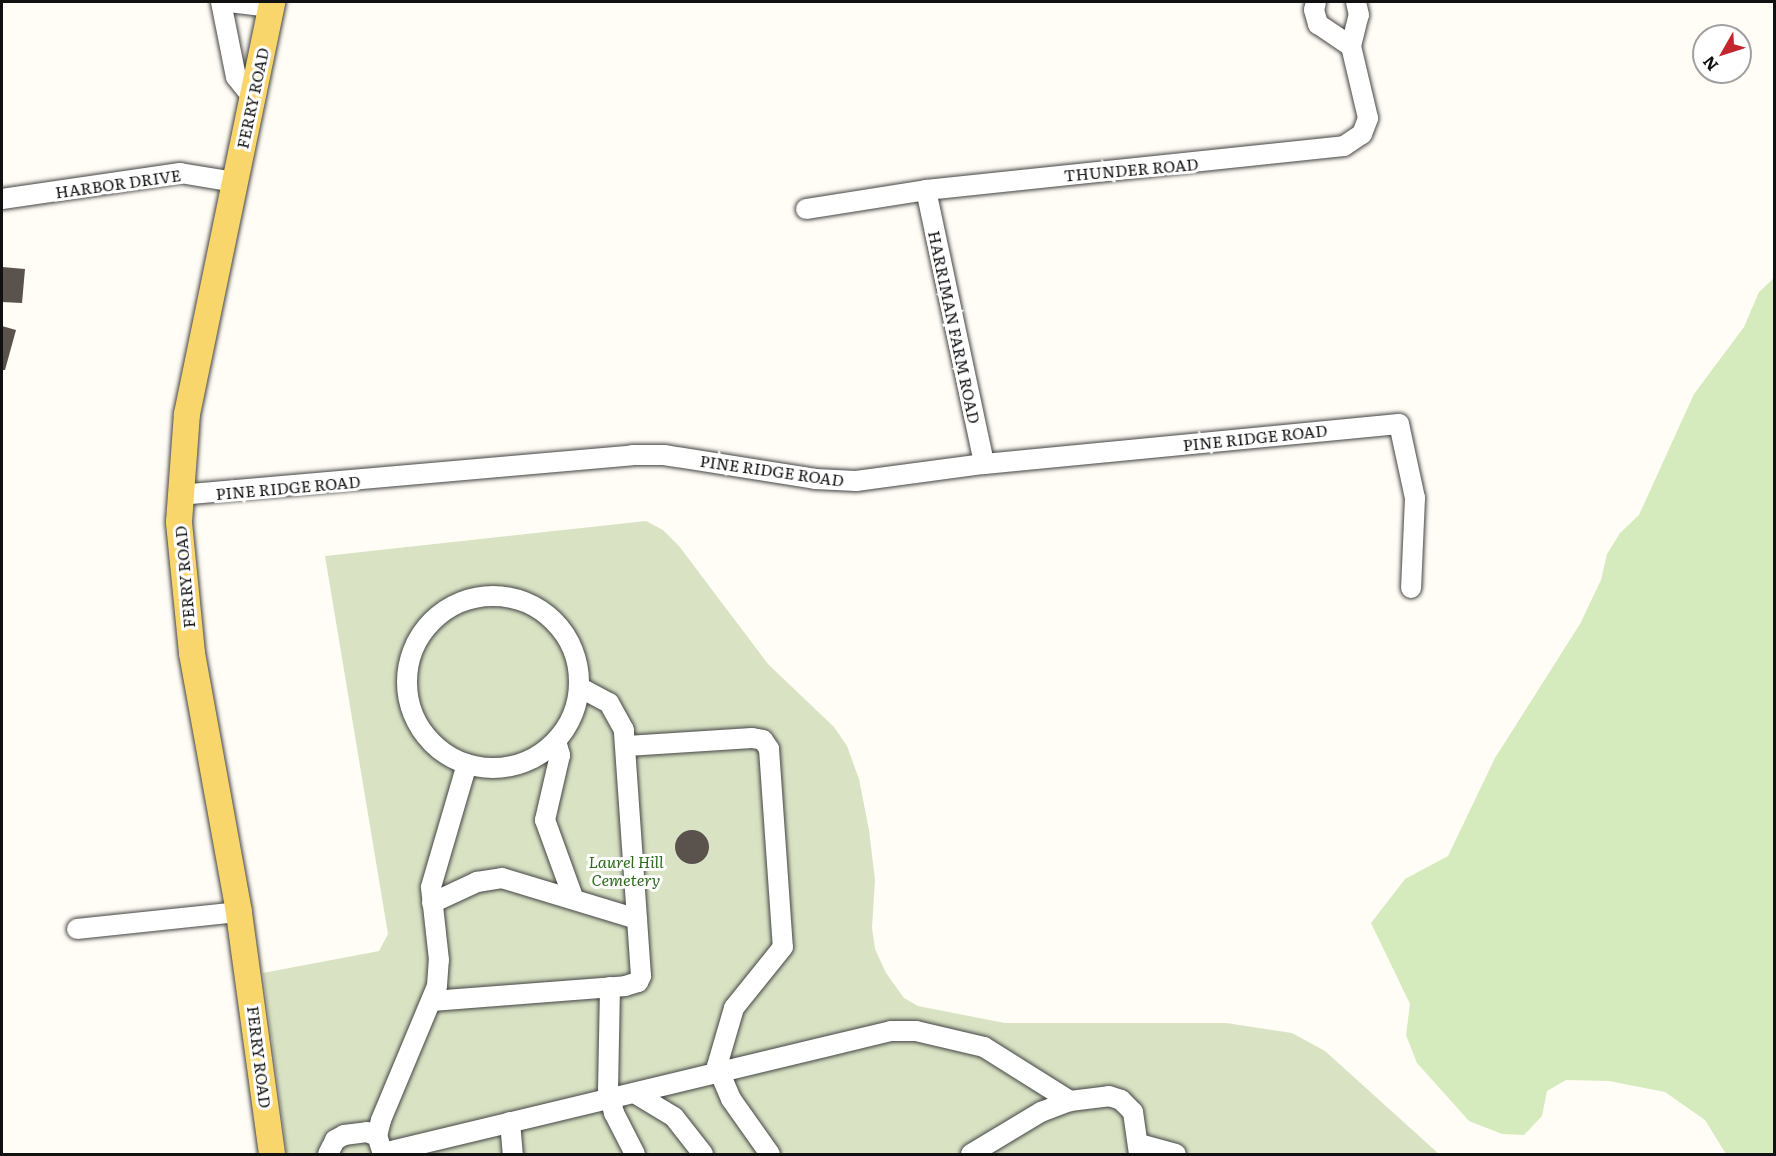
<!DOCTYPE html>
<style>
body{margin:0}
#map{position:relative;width:1776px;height:1156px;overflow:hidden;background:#fffdf5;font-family:Literata,serif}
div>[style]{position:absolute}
.green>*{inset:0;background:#d5ebbd}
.cemetery>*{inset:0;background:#d9e3c4}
.building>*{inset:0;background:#5a524d}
.round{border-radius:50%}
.roads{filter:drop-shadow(0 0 2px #444) drop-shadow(0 0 2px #444)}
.minor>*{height:20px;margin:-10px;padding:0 10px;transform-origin:10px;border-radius:10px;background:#fff}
.minor>.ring{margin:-10px;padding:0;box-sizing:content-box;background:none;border:20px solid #fff;border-radius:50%}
.major>*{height:26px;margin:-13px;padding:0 13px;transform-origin:13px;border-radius:13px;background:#f9d66b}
span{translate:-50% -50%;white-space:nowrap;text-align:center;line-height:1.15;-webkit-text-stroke:6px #fff;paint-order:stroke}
.street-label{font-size:16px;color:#111}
.park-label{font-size:16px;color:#2f6b1f;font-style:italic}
.frame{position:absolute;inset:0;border:3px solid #111;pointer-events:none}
.north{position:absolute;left:1692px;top:24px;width:60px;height:60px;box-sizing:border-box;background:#fff;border:2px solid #a0a0a0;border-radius:50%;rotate:231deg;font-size:16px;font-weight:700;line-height:24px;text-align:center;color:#111}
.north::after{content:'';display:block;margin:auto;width:21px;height:27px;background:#c4262e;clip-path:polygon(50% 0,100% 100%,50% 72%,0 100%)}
</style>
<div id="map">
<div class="green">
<div style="clip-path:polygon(1774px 278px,1774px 1154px,1726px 1154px,1705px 1120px,1665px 1092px,1609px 1081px,1566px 1080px,1547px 1091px,1542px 1116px,1524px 1135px,1502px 1134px,1469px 1121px,1417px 1063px,1406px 1035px,1410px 1004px,1371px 923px,1405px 879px,1448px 856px,1495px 758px,1580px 624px,1601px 580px,1607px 554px,1620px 533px,1639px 515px,1694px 394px,1744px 327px,1759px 292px)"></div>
</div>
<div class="cemetery">
<div style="clip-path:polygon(646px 521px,663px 530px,679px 546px,768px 664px,834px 727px,847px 746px,859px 779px,869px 830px,875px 880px,872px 928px,875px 949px,886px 973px,904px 998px,918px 1006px,1005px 1023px,1226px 1023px,1292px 1033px,1325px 1051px,1439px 1154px,287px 1154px,263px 973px,379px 951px,388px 934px,325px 556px)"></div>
</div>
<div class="building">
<div style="clip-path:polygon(2px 267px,25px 269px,22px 303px,2px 302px)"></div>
<div style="clip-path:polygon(2px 326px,16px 330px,5px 370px,2px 370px)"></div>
<div class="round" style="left:675px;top:830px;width:34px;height:34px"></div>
</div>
<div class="roads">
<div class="minor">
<div style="left:221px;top:2px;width:76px;rotate:78.7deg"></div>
<div style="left:236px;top:77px;width:26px;rotate:51deg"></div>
<div style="left:229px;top:2px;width:42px;rotate:6.8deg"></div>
<div style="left:1316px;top:2px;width:8px;rotate:104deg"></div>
<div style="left:1314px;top:10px;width:15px;rotate:74deg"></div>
<div style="left:1318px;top:24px;width:40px;rotate:34deg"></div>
<div style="left:926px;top:190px;width:280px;rotate:78deg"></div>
<div style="left:2px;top:199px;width:180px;rotate:-8.3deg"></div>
<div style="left:180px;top:173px;width:56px;rotate:9.3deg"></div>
<div style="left:806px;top:209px;width:121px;rotate:-9deg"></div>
<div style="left:926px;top:190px;width:420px;rotate:-6deg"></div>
<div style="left:1344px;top:146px;width:22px;rotate:-34deg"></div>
<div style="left:1362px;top:134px;width:17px;rotate:-69deg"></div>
<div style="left:1368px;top:118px;width:74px;rotate:-103.3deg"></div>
<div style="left:1351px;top:46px;width:32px;rotate:-76deg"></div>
<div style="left:1359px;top:15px;width:13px;rotate:-103deg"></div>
<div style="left:179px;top:495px;width:455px;rotate:-5deg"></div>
<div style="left:632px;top:455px;width:32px"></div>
<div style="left:664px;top:455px;width:153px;rotate:9deg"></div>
<div style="left:815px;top:479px;width:41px;rotate:2.8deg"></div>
<div style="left:856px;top:481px;width:129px;rotate:-7.6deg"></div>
<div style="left:984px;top:464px;width:417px;rotate:-5.5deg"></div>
<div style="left:1399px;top:424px;width:76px;rotate:77.8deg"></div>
<div style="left:1415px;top:498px;width:90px;rotate:92.5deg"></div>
<div class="ring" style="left:407px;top:596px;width:152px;height:152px"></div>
<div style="left:556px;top:741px;width:15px;rotate:74deg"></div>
<div style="left:560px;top:755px;width:67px;rotate:103deg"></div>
<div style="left:545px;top:820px;width:82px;rotate:70deg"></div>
<div style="left:627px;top:746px;width:125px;rotate:-3.7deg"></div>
<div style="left:752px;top:738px;width:11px;rotate:10deg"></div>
<div style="left:763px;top:740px;width:11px;rotate:56deg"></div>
<div style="left:769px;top:749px;width:198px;rotate:86deg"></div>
<div style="left:783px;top:947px;width:78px;rotate:128.8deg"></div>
<div style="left:734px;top:1008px;width:60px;rotate:106.3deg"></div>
<div style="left:717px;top:1066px;width:36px;rotate:67deg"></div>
<div style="left:731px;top:1099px;width:67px;rotate:54.7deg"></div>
<div style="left:432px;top:903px;width:50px;rotate:-25deg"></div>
<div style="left:477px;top:882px;width:25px;rotate:-9deg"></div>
<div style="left:502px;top:878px;width:141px;rotate:16.9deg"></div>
<div style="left:77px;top:929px;width:163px;rotate:-6deg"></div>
<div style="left:610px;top:987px;width:102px;rotate:91.1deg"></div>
<div style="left:608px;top:1089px;width:25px;rotate:76deg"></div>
<div style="left:614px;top:1113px;width:46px;rotate:62.9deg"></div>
<div style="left:432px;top:1001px;width:194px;rotate:-4.4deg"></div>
<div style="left:625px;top:986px;width:14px;rotate:-17deg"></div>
<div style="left:638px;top:982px;width:7px;rotate:-63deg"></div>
<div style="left:641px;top:976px;width:247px;rotate:-94deg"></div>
<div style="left:624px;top:730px;width:31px;rotate:-119deg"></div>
<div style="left:609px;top:703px;width:34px;rotate:-152deg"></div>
<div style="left:636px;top:1094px;width:44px;rotate:31.2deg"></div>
<div style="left:674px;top:1117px;width:47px;rotate:51.9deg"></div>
<div style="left:510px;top:1122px;width:32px;rotate:85deg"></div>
<div style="left:1139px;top:1144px;width:38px;rotate:15deg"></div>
<div style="left:383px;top:1153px;width:522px;rotate:-13.5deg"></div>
<div style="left:891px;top:1031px;width:25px"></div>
<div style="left:916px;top:1031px;width:70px;rotate:13.2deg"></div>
<div style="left:984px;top:1047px;width:102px;rotate:32.1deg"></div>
<div style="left:328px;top:1154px;width:16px;rotate:-63deg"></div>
<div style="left:335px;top:1140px;width:10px;rotate:-29deg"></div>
<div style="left:344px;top:1135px;width:23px;rotate:-7deg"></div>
<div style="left:367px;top:1132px;width:11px;rotate:22deg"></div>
<div style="left:383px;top:1154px;width:19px;rotate:-108deg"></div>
<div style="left:377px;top:1136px;width:16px;rotate:-76deg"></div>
<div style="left:381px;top:1120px;width:145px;rotate:-67.3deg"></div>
<div style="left:437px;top:986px;width:26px;rotate:-86deg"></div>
<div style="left:439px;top:960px;width:73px;rotate:-96.3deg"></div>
<div style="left:431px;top:887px;width:128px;rotate:-73.7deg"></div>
<div style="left:971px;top:1154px;width:82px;rotate:-31deg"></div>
<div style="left:1041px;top:1112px;width:31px;rotate:-21deg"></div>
<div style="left:1070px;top:1101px;width:39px;rotate:-7deg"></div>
<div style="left:1109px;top:1096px;width:13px;rotate:18deg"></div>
<div style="left:1121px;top:1100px;width:17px;rotate:45deg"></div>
<div style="left:1133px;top:1112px;width:42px;rotate:81.9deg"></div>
</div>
<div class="major">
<div style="left:272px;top:1154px;width:244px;rotate:-97.8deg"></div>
<div style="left:239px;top:912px;width:263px;rotate:-100.3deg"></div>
<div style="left:192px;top:653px;width:132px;rotate:-95.7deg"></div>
<div style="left:179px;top:522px;width:108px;rotate:-85.8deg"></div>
<div style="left:187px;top:414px;width:421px;rotate:-78.3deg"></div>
</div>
</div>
<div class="street-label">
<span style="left:252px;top:98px;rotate:-78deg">FERRY ROAD</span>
<span style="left:1131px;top:169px;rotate:-5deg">THUNDER ROAD</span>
<span style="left:118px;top:183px;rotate:-8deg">HARBOR DRIVE</span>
<span style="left:955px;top:327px;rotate:78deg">HARRIMAN FARM ROAD</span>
<span style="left:1255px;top:437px;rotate:-6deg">PINE RIDGE ROAD</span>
<span style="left:772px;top:470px;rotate:8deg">PINE RIDGE ROAD</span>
<span style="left:288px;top:487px;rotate:-5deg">PINE RIDGE ROAD</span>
<span style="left:184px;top:577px;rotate:-95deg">FERRY ROAD</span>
<span style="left:260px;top:1057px;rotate:83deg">FERRY ROAD</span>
</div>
<div class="park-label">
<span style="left:626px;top:870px">Laurel Hill<br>Cemetery</span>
</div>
<div class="frame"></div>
<div class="north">N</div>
</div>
